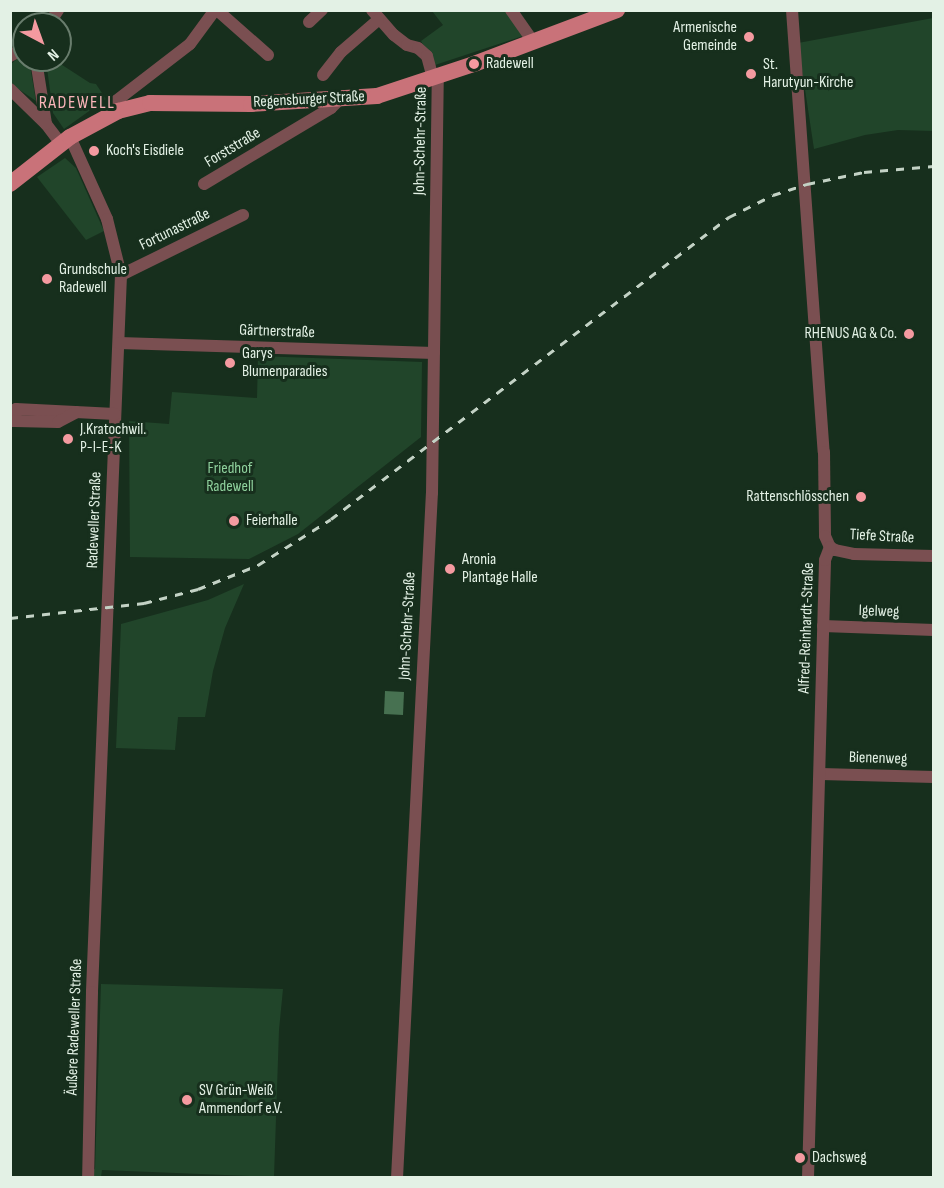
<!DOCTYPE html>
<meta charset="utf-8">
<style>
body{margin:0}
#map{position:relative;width:944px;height:1188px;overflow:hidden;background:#172f1d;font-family:"Sofia Sans Condensed",sans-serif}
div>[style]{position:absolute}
.green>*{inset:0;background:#21452a}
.water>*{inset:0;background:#477151}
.minor>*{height:12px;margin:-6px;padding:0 6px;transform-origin:6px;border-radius:6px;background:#7a4f51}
.major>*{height:16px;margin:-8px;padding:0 8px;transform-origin:8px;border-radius:8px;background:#c97279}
.rail>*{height:3px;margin-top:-1.5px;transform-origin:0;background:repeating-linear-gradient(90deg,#c3d2c5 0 8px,transparent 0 16px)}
.dots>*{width:16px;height:16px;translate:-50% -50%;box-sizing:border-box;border:3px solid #172f1d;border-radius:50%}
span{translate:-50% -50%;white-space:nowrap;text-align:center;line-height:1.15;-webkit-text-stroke:6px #172f1d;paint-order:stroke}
.poi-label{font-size:16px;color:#e3f1e5}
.right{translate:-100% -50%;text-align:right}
.left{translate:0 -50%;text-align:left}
.street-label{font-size:16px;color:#e3f1e5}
.park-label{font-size:16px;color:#8fd19d}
.neighbourhood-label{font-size:18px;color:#fab5b9;letter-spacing:1.5px}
.frame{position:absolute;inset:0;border:12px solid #e3f1e5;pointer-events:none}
.north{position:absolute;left:12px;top:12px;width:60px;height:60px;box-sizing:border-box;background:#172f1d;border:2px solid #697d6d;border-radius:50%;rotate:139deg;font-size:16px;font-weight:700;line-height:24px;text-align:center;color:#e3f1e5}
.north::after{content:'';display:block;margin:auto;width:21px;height:27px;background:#f49aa0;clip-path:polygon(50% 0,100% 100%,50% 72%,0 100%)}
</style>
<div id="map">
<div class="green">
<div style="clip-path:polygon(432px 11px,506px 11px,523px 36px,435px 65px,421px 41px,443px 25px)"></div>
<div style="clip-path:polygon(933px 18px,933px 131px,898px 130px,865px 135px,814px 149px,798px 43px)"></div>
<div style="clip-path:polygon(24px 53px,24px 60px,29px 60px,36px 101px,11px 84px,11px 64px)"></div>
<div style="clip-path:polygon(56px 61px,90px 83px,96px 84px,106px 99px,64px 129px,53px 113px,47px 68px)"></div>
<div style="clip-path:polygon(65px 158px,76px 168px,104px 231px,86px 240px,37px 177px)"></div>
<div style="clip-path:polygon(258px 356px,422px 362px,421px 437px,298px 534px,249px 559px,130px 557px,129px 421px,169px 424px,172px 392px,257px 398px)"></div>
<div style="clip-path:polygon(244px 584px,225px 628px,213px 671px,205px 717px,178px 717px,175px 750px,116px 748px,121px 624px,208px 600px)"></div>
<div style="clip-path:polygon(101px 984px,283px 989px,279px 1030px,274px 1177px,102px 1170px,101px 1177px,88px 1178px,88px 1170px,95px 1169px)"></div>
</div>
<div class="water">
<div style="clip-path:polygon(385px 691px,404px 692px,403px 715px,384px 714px)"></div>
</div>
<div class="minor">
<div style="left:217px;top:10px;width:68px;rotate:41.4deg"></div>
<div style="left:372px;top:10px;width:33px;rotate:49deg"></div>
<div style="left:394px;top:35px;width:16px;rotate:38deg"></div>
<div style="left:407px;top:45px;width:11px;rotate:15deg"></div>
<div style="left:418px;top:48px;width:12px;rotate:42deg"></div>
<div style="left:427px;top:56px;width:23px;rotate:75deg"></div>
<div style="left:511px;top:10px;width:39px;rotate:55deg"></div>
<div style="left:792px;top:10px;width:443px;rotate:85.9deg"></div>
<div style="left:824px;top:452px;width:84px;rotate:89.3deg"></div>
<div style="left:825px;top:536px;width:12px;rotate:66deg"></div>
<div style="left:309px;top:22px;width:18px;rotate:-43deg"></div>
<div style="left:49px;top:24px;width:17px;rotate:-57deg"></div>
<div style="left:10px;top:56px;width:16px;rotate:-30deg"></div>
<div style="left:36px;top:60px;width:65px;rotate:81.1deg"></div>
<div style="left:46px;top:124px;width:25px;rotate:53deg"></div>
<div style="left:323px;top:75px;width:29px;rotate:-52deg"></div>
<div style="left:341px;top:52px;width:49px;rotate:-40.9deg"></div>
<div style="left:10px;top:89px;width:50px;rotate:44.2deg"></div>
<div style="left:118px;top:111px;width:10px;rotate:-101deg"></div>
<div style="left:116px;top:101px;width:93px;rotate:-37.6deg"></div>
<div style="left:190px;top:44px;width:42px;rotate:-53.7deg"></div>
<div style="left:70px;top:137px;width:90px;rotate:65.7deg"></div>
<div style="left:107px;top:219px;width:58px;rotate:76deg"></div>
<div style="left:121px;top:275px;width:718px;rotate:92.32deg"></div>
<div style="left:92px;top:992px;width:186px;rotate:91.2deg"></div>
<div style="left:204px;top:184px;width:148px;rotate:-30.9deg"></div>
<div style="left:331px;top:108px;width:11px;rotate:-45deg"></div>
<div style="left:121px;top:275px;width:136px;rotate:-26.2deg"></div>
<div style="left:119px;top:343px;width:315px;rotate:1.8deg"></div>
<div style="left:10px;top:421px;width:5px"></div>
<div style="left:15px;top:421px;width:12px;rotate:-85deg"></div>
<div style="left:16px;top:409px;width:99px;rotate:2.9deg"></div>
<div style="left:15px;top:421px;width:43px;rotate:1.3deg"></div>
<div style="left:58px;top:422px;width:21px;rotate:-28deg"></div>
<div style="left:830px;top:547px;width:6px;rotate:31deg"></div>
<div style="left:835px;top:550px;width:19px;rotate:12deg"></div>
<div style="left:854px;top:554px;width:80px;rotate:1.4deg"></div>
<div style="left:823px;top:626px;width:111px;rotate:2.1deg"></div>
<div style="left:821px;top:774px;width:113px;rotate:1.5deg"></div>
<div style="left:397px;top:1178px;width:686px;rotate:-87.08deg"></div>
<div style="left:432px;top:493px;width:416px;rotate:-89.2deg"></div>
<div style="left:808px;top:1178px;width:618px;rotate:-88.42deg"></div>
<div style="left:825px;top:560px;width:14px;rotate:-69deg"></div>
</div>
<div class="major">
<div style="left:10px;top:184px;width:76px;rotate:-38.1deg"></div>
<div style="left:70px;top:137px;width:55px;rotate:-28.4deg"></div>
<div style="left:118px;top:111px;width:33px;rotate:-14deg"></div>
<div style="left:150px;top:103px;width:101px;rotate:0.6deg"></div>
<div style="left:251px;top:104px;width:126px;rotate:-3.6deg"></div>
<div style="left:377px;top:96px;width:102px;rotate:-18.3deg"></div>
<div style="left:474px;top:64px;width:153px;rotate:-20.7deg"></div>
</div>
<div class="rail">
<div style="left:10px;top:618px;width:135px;rotate:-6.4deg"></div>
<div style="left:144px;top:603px;width:56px;rotate:-14.5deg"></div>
<div style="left:198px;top:589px;width:65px;rotate:-21.8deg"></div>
<div style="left:258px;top:565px;width:86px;rotate:-32.2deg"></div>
<div style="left:331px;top:519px;width:500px;rotate:-37.2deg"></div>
<div style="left:729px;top:217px;width:49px;rotate:-26.6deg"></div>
<div style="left:773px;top:195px;width:36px;rotate:-18deg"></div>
<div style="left:807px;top:184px;width:58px;rotate:-11.9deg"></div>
<div style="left:864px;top:172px;width:70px;rotate:-4.9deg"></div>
</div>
<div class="dots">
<div style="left:749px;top:37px;background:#f49aa0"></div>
<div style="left:474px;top:64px;background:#f49aa0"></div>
<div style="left:751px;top:74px;background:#f49aa0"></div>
<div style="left:94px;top:151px;background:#f49aa0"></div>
<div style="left:47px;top:279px;background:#f49aa0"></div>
<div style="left:909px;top:334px;background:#f49aa0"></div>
<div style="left:230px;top:363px;background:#f49aa0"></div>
<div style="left:68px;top:439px;background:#f49aa0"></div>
<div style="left:861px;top:497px;background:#f49aa0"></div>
<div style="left:234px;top:521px;background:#f49aa0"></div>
<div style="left:450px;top:569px;background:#f49aa0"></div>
<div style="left:187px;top:1100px;background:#f49aa0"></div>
<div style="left:800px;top:1158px;background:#f49aa0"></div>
</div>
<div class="poi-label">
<span class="right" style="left:737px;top:37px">Armenische<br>Gemeinde</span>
<span class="left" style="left:486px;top:64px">Radewell</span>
<span class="left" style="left:763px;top:74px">St.<br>Harutyun-Kirche</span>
<span class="left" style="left:106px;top:151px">Koch's Eisdiele</span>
<span class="left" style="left:59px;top:279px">Grundschule<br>Radewell</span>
<span class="right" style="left:897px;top:334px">RHENUS AG &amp; Co.</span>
<span class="left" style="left:242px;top:363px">Garys<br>Blumenparadies</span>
<span class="left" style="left:80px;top:439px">J.Kratochwil.<br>P-I-E-K</span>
<span class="right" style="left:849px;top:497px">Rattenschlösschen</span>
<span class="left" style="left:246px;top:521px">Feierhalle</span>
<span class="left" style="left:462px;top:569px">Aronia<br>Plantage Halle</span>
<span class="left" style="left:199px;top:1100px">SV Grün-Weiß<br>Ammendorf e.V.</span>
<span class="left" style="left:812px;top:1158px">Dachsweg</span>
</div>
<div class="street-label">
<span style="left:309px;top:100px;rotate:-3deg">Regensburger Straße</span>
<span style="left:421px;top:141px;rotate:-89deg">John-Schehr-Straße</span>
<span style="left:233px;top:148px;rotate:-31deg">Forststraße</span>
<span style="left:175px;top:230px;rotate:-26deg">Fortunastraße</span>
<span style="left:277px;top:332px;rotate:2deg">Gärtnerstraße</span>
<span style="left:95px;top:520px;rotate:-88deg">Radeweller Straße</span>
<span style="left:882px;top:537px;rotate:3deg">Tiefe Straße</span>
<span style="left:879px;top:612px;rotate:2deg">Igelweg</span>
<span style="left:408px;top:626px;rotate:-87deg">John-Schehr-Straße</span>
<span style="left:807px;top:628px;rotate:-88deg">Alfred-Reinhardt-Straße</span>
<span style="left:878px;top:759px;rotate:2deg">Bienenweg</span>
<span style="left:75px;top:1027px;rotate:-88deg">Äußere Radeweller Straße</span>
</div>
<div class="park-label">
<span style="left:230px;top:478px">Friedhof<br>Radewell</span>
</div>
<div class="neighbourhood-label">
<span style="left:77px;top:103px">RADEWELL</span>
</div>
<div class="frame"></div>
<div class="north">N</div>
</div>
